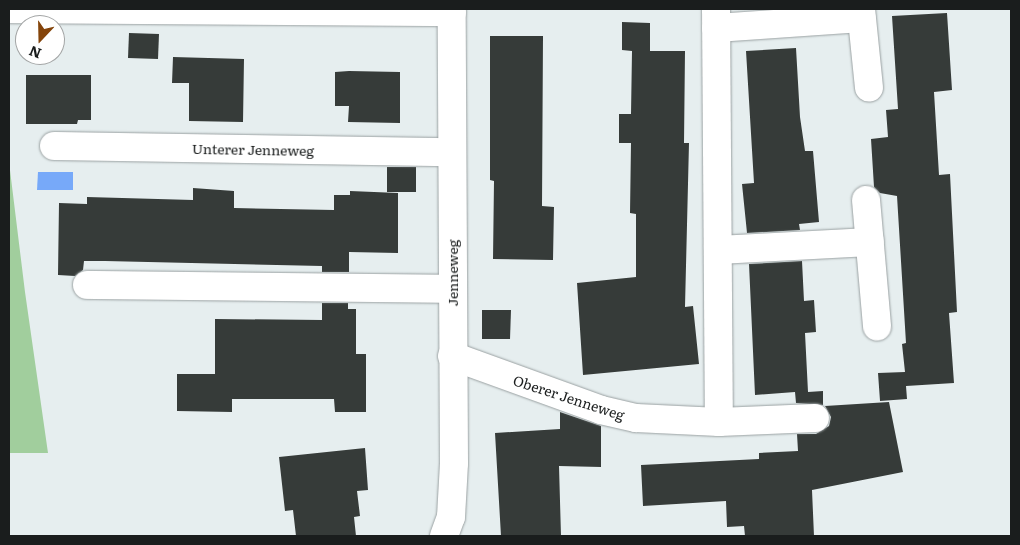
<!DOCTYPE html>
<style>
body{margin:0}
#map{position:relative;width:1020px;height:545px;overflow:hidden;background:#e6eeef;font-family:Literata,serif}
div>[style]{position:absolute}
.green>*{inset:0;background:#a1ce9d}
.water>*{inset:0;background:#77a9f9}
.building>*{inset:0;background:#363b39}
.roads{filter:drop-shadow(0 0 1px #9aa1a2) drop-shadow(0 0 1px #9aa1a2)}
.minor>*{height:28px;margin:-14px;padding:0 14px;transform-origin:14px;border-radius:14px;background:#fff}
span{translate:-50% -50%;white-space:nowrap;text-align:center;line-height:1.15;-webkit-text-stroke:5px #fff;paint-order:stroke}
.street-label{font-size:14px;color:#1a1d1d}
.frame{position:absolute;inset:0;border:10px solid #1a1d1d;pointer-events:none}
.north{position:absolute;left:15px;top:15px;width:50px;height:50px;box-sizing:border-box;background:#fff;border:1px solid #a3a5a5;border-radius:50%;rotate:201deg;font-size:14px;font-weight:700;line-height:20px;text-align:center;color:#1a1d1d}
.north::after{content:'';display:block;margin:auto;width:18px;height:22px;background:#84440a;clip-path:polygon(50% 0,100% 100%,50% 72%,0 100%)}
</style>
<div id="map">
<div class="green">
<div style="clip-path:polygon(9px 162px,25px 292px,48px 453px,9px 453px)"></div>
</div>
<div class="water">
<div style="clip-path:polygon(38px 172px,73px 172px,73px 190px,37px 190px)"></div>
</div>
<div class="building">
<div style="clip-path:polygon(947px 13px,952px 90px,934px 92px,939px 175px,950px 174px,957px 312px,949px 313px,954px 383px,906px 386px,907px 399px,880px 401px,878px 373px,905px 372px,902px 344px,906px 343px,897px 196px,880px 193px,874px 187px,871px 139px,888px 137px,886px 110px,898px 109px,892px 16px)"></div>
<div style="clip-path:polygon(622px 22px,650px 23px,650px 51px,685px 51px,684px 143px,689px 143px,685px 307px,693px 306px,699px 364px,583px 375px,577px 283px,636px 277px,636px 214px,630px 213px,631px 143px,619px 143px,619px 114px,631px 114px,632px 51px,622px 50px)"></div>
<div style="clip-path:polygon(129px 33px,159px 34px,158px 59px,128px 58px)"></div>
<div style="clip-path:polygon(490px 36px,543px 36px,542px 206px,554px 207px,553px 260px,493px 259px,494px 181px,490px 180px)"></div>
<div style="clip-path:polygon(796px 48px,800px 117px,805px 151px,813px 151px,819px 222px,799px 224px,800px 230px,747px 233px,742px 184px,754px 183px,746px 51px)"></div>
<div style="clip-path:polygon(173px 57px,244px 59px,243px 122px,189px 121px,189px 83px,172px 83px)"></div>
<div style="clip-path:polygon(349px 71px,400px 72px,400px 123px,348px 122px,349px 106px,335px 106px,335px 72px)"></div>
<div style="clip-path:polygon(26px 75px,91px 75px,91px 120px,78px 120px,77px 124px,26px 124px)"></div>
<div style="clip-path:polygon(387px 167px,416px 167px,416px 192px,387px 192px)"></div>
<div style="clip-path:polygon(193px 188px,234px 191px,234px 208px,334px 210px,334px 195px,350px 195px,350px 191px,398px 193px,398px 253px,349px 252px,349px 272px,322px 272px,322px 266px,105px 261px,84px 261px,83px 270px,75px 276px,58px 275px,59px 203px,87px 204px,87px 197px,193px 200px)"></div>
<div style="clip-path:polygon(802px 261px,804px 301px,814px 300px,816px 332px,805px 333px,808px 392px,823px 391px,823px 405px,796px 403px,795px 392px,755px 395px,749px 264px)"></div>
<div style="clip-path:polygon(322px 303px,348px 303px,348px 309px,356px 309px,356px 354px,366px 354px,366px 412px,335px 412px,334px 399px,232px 399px,232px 412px,177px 411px,177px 374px,215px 374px,215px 319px,322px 320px)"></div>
<div style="clip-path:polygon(482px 310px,511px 310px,510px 339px,482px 339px)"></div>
<div style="clip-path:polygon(889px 402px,903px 472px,812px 490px,814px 536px,745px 536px,744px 526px,727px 527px,726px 501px,643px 506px,641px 465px,759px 459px,759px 453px,798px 451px,797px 434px,816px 434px,829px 426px,831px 417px,825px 406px)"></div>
<div style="clip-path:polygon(560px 412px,601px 426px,601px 467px,559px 466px,561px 536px,501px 536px,495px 433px,560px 429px)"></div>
<div style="clip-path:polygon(365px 448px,368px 490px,357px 491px,360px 516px,354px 517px,356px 536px,296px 536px,293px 510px,285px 511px,279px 457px)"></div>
</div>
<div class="roads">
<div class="minor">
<div style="left:10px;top:9px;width:442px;rotate:0.4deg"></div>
<div style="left:716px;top:9px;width:413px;rotate:89.6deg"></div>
<div style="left:861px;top:9px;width:79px;rotate:84.2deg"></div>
<div style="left:716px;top:28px;width:146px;rotate:-3.9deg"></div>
<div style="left:54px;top:146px;width:398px;rotate:0.9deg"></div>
<div style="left:866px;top:200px;width:127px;rotate:85deg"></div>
<div style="left:718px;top:250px;width:152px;rotate:-3deg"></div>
<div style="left:87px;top:285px;width:365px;rotate:0.6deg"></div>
<div style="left:452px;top:356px;width:158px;rotate:19.9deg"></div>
<div style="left:601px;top:410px;width:36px;rotate:13deg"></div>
<div style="left:636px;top:418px;width:83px;rotate:2.8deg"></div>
<div style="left:719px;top:422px;width:96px;rotate:-2.4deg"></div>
<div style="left:444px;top:536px;width:20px;rotate:-70deg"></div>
<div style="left:451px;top:517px;width:54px;rotate:-86.8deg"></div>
<div style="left:454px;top:463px;width:454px;rotate:-90.3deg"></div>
</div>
</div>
<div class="street-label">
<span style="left:253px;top:149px;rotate:1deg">Unterer Jenneweg</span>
<span style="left:452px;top:273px;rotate:-90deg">Jenneweg</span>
<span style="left:569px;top:397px;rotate:18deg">Oberer Jenneweg</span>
</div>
<div class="frame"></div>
<div class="north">N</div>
</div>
